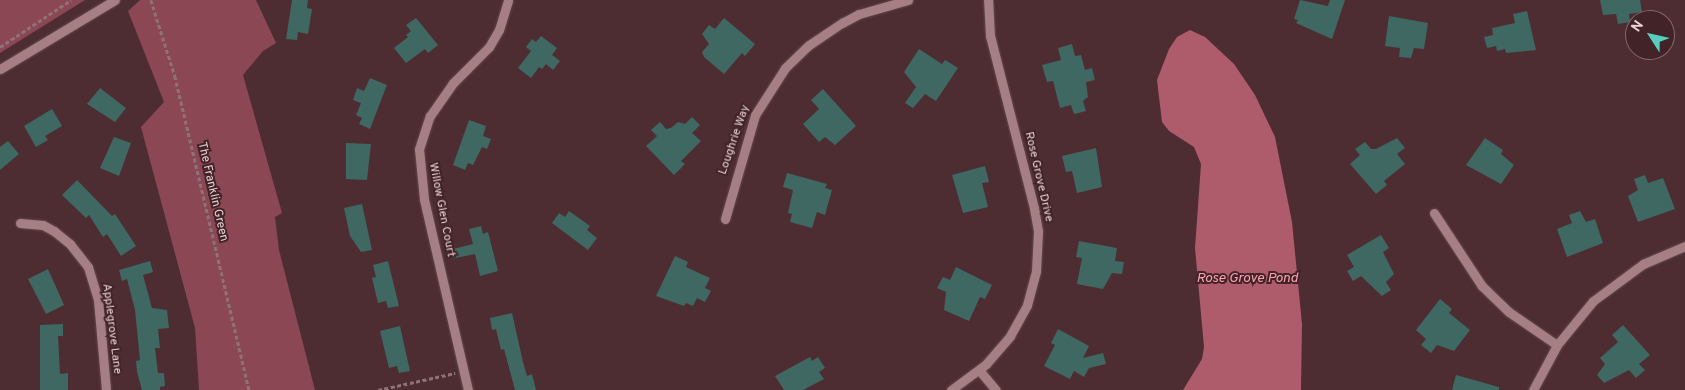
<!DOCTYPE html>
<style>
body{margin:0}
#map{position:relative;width:1685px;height:390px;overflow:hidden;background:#4d2d32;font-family:Overpass,sans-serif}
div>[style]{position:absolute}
.green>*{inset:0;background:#8b4753}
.water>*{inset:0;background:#ae5c6b}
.building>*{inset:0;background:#3e6861}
.path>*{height:2.5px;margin-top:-1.25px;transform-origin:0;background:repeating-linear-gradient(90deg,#8e7276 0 4px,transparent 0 6.5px)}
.roads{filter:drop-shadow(0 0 1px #65494f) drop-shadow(0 0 1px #65494f)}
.minor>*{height:9px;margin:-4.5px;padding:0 4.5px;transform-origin:4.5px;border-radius:4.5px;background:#a67f84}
span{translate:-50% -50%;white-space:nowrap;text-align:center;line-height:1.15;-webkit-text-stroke:4px #422328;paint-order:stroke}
.street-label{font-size:12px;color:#e9d3d6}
.water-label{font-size:14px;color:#fda2b0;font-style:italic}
.north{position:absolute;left:1625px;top:10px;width:50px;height:50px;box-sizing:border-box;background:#422328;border:1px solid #85696e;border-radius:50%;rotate:305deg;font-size:14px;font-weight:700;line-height:20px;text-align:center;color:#e9d3d6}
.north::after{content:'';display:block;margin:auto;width:18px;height:22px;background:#59cebe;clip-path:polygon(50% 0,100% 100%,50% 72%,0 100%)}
</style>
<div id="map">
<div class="green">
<div style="clip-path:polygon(0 0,85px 0,0 53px)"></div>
<div style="clip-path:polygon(140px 0,256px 0,276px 43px,263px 51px,243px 75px,282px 213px,275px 217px,279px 250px,315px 390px,199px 390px,195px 328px,141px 127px,164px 102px,128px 11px)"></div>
</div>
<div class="water">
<div style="clip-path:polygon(1190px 30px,1205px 37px,1234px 64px,1255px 95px,1275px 137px,1292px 222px,1302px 324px,1301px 390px,1183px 390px,1202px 359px,1204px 347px,1195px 248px,1201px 164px,1194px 147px,1169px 131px,1162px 122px,1157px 80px,1169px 49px,1177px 37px)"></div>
</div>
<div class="building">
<div style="clip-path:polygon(292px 0,308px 0,307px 8px,312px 9px,308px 34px,298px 32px,297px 40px,286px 39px)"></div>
<div style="clip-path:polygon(1300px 0,1328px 6px,1330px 0,1345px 0,1332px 39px,1296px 23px,1298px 20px,1294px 19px)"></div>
<div style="clip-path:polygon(1600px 0,1640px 0,1642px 12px,1629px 14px,1630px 22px,1618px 24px,1616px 14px,1603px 15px)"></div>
<div style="clip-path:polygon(1527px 11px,1536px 50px,1506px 53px,1505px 49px,1497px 51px,1496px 46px,1487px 48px,1484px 37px,1493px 35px,1492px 28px,1515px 23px,1513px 14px)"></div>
<div style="clip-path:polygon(1389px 16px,1428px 23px,1424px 49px,1414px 48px,1411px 58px,1399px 57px,1400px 48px,1385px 46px)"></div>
<div style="clip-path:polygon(416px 18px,438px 45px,428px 53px,425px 49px,406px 63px,394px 48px,408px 37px,406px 35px,411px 31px,406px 25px)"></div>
<div style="clip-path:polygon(724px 18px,755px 44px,745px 56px,742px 53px,724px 74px,704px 57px,702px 52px,709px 44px,702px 34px,709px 25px,715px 29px)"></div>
<div style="clip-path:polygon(541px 36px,557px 48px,552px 55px,560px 61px,553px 70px,546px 64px,542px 69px,539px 67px,531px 78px,518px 68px,531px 51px,526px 47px,532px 39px,536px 42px)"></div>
<div style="clip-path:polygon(1072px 44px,1075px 56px,1081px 55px,1085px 70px,1092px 68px,1095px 80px,1086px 82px,1088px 97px,1083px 101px,1086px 111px,1074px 114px,1071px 105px,1060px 108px,1053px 81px,1047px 82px,1042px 65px,1061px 60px,1058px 48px)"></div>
<div style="clip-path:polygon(919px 49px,942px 64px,945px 60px,958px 68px,936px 101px,925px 94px,913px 108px,905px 103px,916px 87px,904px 72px)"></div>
<div style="clip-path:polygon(370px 78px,387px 85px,370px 129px,359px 124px,362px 118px,356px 115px,361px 103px,353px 100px,357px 88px,364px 91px)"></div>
<div style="clip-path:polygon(100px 88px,126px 108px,115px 122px,87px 104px)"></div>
<div style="clip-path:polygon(823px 89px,856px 126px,835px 145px,825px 137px,819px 142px,803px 124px,819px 109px,811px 100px)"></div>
<div style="clip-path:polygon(52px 109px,62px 126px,45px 136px,48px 140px,36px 147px,24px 126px)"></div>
<div style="clip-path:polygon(692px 117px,700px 125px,692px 133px,701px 141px,681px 161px,685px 164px,674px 175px,646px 146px,657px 136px,651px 130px,660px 122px,666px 129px,671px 128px,678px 122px,685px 124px)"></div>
<div style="clip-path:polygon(469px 120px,486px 126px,483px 136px,491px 139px,487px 149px,482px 147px,473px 165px,468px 163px,465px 170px,453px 165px)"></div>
<div style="clip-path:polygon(114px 137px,131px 143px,119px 176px,100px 168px)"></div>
<div style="clip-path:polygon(1397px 138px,1405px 148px,1397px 154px,1405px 164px,1384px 181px,1387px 185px,1376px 194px,1350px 164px,1360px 155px,1355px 149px,1365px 142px,1371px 149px,1376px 149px)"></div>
<div style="clip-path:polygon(1485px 138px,1503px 150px,1501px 154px,1514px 165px,1501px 184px,1466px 165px)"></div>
<div style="clip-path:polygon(8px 141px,19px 154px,0 170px,0 147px)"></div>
<div style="clip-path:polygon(346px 143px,371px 144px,367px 180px,346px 179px)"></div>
<div style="clip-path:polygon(1096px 148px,1102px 187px,1077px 193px,1072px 171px,1066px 172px,1062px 156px)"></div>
<div style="clip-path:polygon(985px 166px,989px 182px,982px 183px,988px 207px,963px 213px,952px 175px)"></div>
<div style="clip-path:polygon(787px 173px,827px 184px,825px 188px,832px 190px,825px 215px,817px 212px,812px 228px,790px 222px,792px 214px,788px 213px,793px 190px,783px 187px)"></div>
<div style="clip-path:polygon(1645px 175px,1648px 183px,1663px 178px,1675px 209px,1638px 222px,1628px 196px,1638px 190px,1634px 179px)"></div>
<div style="clip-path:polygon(77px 180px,112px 216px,115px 214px,136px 246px,121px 256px,107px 234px,103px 237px,89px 215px,86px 218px,62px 195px)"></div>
<div style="clip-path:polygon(362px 204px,372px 250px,361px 252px,350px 236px,344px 208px)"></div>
<div style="clip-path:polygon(569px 211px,590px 226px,587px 230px,597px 238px,588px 250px,552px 223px,559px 213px,565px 217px)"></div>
<div style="clip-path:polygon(1580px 211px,1586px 222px,1595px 219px,1603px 243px,1567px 257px,1557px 229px,1572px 223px,1569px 215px)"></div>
<div style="clip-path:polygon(481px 226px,483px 234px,488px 232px,498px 271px,480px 276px,475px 254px,451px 259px,449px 250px,473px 244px,469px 229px)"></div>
<div style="clip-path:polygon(1381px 235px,1389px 248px,1383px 252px,1394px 274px,1386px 282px,1391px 290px,1382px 296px,1361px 276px,1353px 281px,1347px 271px,1354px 267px,1347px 255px)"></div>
<div style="clip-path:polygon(1079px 241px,1117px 248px,1115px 261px,1124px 262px,1122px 274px,1112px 273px,1103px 289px,1077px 284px,1082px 258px,1076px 257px)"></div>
<div style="clip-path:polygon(675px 256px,688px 262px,686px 267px,710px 278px,705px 288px,711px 291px,705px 302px,697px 298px,693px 306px,686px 303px,684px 306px,656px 296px)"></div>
<div style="clip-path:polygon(150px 261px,153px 272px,143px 275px,152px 308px,167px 310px,169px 328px,158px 329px,160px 348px,155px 348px,158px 373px,164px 373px,165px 386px,160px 387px,160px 390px,142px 390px,137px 372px,136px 361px,140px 360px,135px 310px,127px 279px,122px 281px,119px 270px)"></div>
<div style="clip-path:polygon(388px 261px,399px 306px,388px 308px,386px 301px,378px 303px,372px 278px,376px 277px,373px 265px)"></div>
<div style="clip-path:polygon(956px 267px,992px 285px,985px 299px,980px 297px,969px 321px,944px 310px,946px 292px,937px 288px,943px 277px,950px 280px)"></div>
<div style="clip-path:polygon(48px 269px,64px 305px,46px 314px,28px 279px)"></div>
<div style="clip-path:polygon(1440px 299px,1452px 309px,1449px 313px,1470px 330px,1454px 351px,1437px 345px,1431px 353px,1421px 345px,1426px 339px,1416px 330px)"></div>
<div style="clip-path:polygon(512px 313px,523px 362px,527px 376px,532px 374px,536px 390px,515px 390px,504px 349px,501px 350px,496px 329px,492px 330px,490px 318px)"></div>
<div style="clip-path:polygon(63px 324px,63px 336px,58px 336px,60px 374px,68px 373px,68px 390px,40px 390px,40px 325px)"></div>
<div style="clip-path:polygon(1623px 325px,1650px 355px,1639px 364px,1645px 370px,1636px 378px,1629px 370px,1604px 383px,1597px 375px,1605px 364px,1600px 358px,1618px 342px,1612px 335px)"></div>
<div style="clip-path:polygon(400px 326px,410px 371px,399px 373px,397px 366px,389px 368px,380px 331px)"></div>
<div style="clip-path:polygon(1058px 329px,1089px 346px,1083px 358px,1103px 353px,1106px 364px,1089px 368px,1084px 377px,1074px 371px,1070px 379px,1044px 366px,1055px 345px,1051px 343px)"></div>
<div style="clip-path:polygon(810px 357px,812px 361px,818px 357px,825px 368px,819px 372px,824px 379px,803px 390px,784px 390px,775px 376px)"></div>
<div style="clip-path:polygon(1456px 375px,1499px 387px,1499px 390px,1452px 390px)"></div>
</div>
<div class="path">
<div style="left:151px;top:0;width:80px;rotate:72.5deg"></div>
<div style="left:175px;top:76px;width:323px;rotate:76.7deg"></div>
<div style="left:0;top:47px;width:85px;rotate:-33.5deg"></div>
<div style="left:378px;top:390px;width:79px;rotate:-12.4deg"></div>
</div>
<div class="roads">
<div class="minor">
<div style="left:0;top:69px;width:134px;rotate:-31deg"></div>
<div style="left:1434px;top:213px;width:87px;rotate:56.7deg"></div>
<div style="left:1482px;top:286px;width:37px;rotate:44deg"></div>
<div style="left:1509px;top:312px;width:58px;rotate:34.5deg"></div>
<div style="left:725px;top:219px;width:108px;rotate:-73.9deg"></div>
<div style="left:755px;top:115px;width:56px;rotate:-57.4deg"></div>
<div style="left:785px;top:68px;width:33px;rotate:-44deg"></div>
<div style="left:809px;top:45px;width:40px;rotate:-34deg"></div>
<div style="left:842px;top:23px;width:19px;rotate:-28deg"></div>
<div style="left:859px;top:14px;width:51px;rotate:-15.9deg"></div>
<div style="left:20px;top:223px;width:23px;rotate:5deg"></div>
<div style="left:43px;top:225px;width:13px;rotate:29deg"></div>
<div style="left:54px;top:231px;width:21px;rotate:39deg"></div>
<div style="left:70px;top:244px;width:29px;rotate:52deg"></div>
<div style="left:88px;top:267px;width:34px;rotate:73deg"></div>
<div style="left:98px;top:300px;width:90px;rotate:84.9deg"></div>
<div style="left:979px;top:370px;width:26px;rotate:50deg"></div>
<div style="left:468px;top:390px;width:196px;rotate:-103deg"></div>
<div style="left:424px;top:199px;width:50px;rotate:-95.7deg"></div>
<div style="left:419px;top:149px;width:35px;rotate:-72deg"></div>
<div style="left:430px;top:116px;width:40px;rotate:-55.1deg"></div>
<div style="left:453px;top:83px;width:51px;rotate:-45deg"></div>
<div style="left:489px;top:47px;width:20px;rotate:-60deg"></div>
<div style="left:499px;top:30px;width:31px;rotate:-73deg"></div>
<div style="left:951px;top:390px;width:44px;rotate:-36.6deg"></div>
<div style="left:986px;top:364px;width:37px;rotate:-49deg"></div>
<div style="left:1010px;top:336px;width:35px;rotate:-61deg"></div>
<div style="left:1027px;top:305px;width:35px;rotate:-75deg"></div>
<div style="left:1036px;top:271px;width:40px;rotate:-87.1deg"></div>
<div style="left:1038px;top:231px;width:23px;rotate:-100deg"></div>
<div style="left:1034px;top:208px;width:178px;rotate:-104.3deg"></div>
<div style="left:990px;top:36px;width:36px;rotate:-93deg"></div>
<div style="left:1533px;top:390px;width:51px;rotate:-61.9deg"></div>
<div style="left:1557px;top:345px;width:57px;rotate:-50.7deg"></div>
<div style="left:1593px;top:301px;width:62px;rotate:-36.5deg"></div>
<div style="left:1643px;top:264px;width:46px;rotate:-23.2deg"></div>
</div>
</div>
<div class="street-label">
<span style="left:735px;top:140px;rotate:-71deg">Loughrie Way</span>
<span style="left:1038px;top:177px;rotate:77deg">Rose Grove Drive</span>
<span style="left:212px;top:192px;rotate:77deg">The Franklin Green</span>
<span style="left:441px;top:210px;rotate:79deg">Willow Glen Court</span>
<span style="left:111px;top:329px;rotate:83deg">Applegrove Lane</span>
</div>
<div class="water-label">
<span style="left:1247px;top:279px">Rose Grove Pond</span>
</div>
<div class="north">N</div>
</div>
